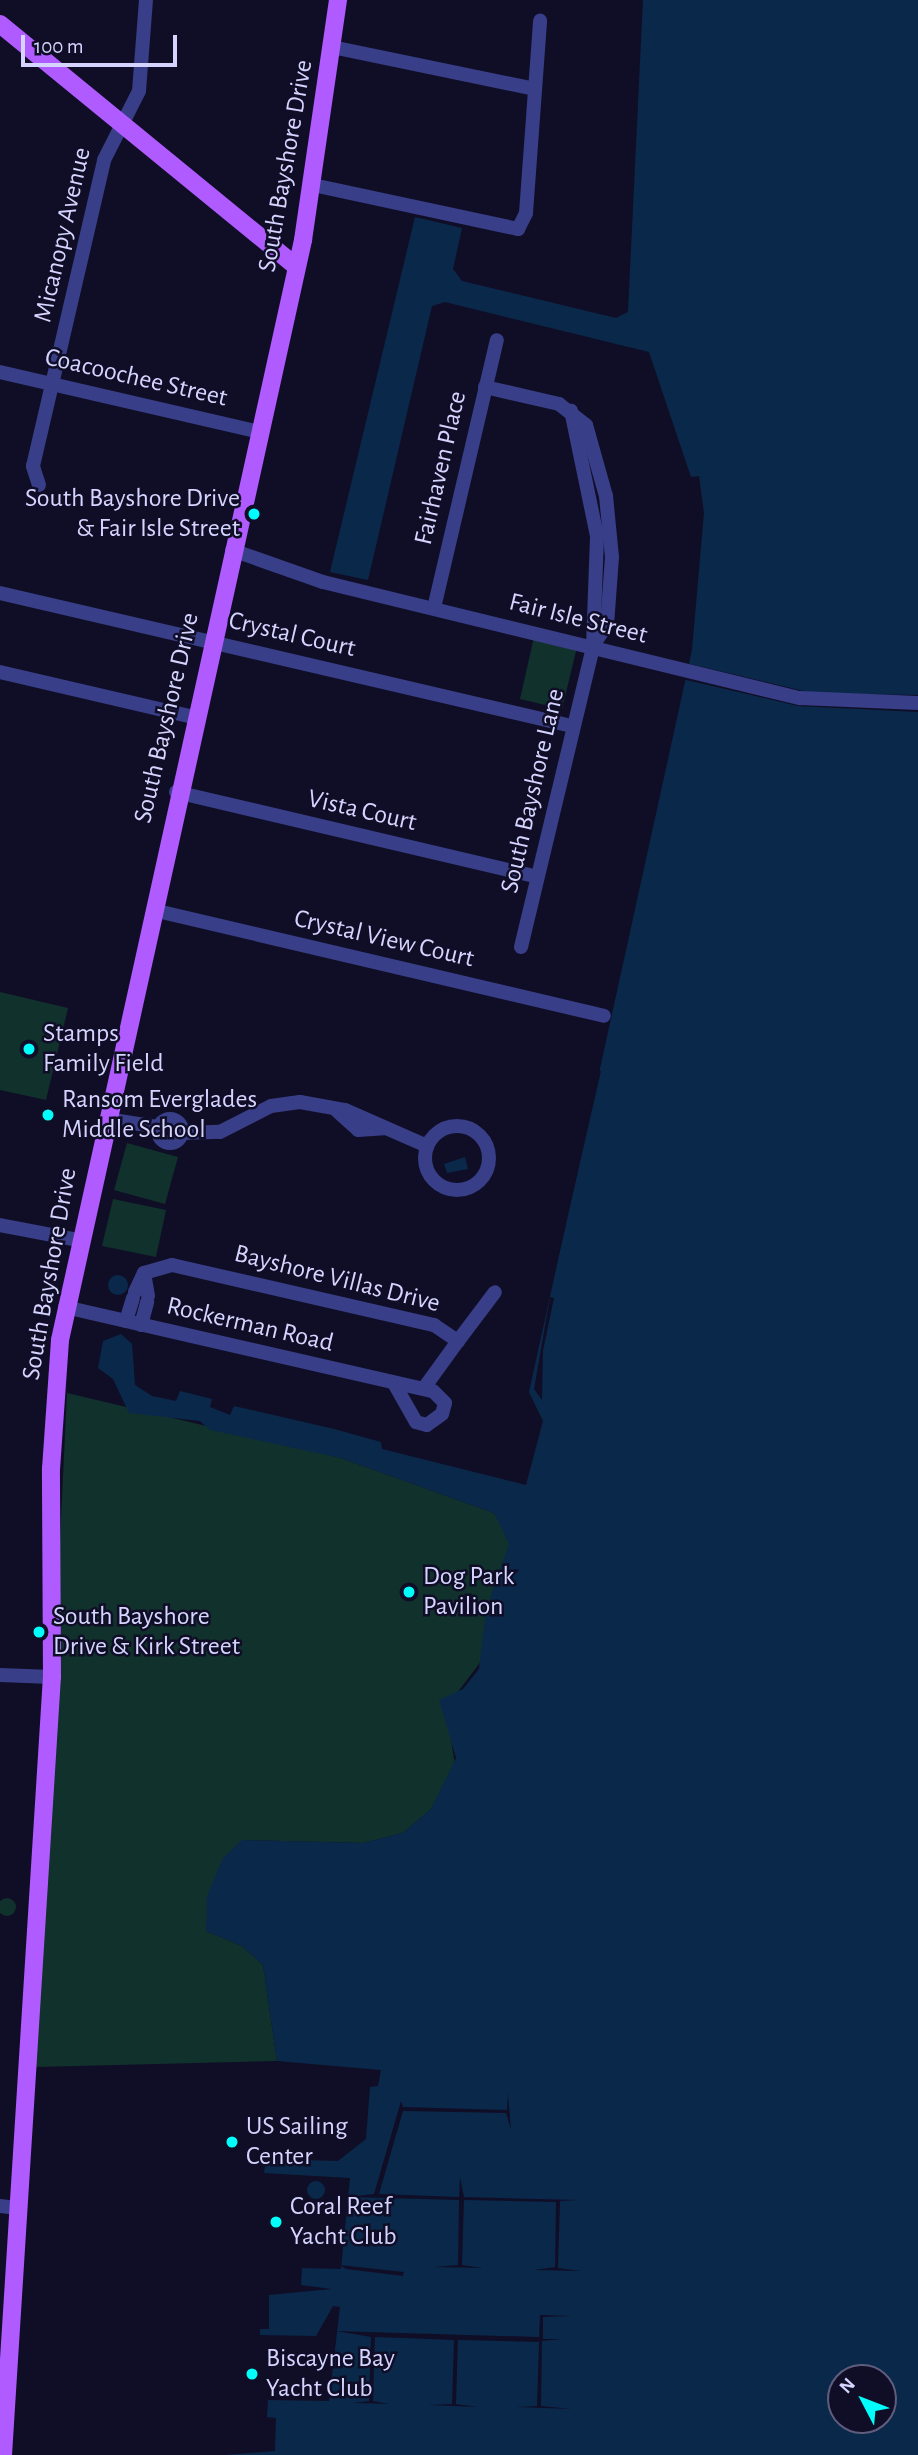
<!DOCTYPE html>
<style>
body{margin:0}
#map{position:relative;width:918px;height:2455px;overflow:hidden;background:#100e27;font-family:"Alegreya Sans",sans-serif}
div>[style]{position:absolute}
.green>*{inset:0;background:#11312c}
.round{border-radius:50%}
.water>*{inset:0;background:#0a294a}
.pier>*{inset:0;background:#100e27}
.minor>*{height:14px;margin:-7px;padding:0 7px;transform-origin:7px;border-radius:7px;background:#383e87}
.minor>.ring{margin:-7px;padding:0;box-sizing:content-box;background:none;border:14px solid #383e87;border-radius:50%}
.major>*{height:18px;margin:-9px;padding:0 9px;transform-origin:9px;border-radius:9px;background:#b05bff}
.dots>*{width:19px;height:19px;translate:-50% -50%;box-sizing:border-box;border:4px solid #100e27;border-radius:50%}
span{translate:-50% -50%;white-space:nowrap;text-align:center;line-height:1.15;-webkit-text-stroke:5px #100e27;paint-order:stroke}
.street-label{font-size:26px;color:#d4d4ff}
.poi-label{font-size:26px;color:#d4d4ff}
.right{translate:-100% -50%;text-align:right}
.left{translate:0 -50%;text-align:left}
.north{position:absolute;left:827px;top:2364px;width:70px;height:70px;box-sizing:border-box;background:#100e27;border:2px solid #5e5d7d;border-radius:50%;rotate:312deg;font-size:19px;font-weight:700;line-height:28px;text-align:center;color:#d4d4ff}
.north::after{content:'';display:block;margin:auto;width:24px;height:32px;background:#00fffc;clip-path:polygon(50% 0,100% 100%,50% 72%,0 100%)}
.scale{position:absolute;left:21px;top:35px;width:156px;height:32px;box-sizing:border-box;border:4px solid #d4d4ff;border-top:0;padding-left:9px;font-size:21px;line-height:24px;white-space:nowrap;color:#d4d4ff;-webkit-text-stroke:5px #100e27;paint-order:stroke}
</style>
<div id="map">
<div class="green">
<div style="clip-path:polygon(534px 637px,577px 647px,562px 709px,520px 699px)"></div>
<div style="clip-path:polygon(0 992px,68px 1008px,46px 1100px,0 1090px)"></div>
<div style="clip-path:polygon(127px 1143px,178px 1157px,165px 1204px,114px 1190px)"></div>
<div style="clip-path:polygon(113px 1199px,166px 1210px,156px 1257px,102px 1246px)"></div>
<div style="clip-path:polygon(67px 1393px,341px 1458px,494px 1513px,507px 1531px,510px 1550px,482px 1660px,457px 1693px,448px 1721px,455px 1765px,431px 1809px,403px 1833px,363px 1843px,242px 1840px,206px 1931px,242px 1946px,263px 1965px,277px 2061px,35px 2067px)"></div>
<div class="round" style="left:-2px;top:1898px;width:18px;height:18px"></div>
</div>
<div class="water">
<div style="clip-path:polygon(evenodd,643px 0,918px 0,918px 2455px,224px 2455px,275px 2451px,276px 2418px,267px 2417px,268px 2400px,329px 2401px,340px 2307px,333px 2306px,316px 2336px,260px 2335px,260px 2329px,269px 2329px,269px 2295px,332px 2289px,301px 2285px,302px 2268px,341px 2269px,350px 2178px,264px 2173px,266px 2159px,338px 2161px,366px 2139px,370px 2087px,378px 2086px,381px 2070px,277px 2061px,263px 1965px,242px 1946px,206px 1931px,207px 1896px,223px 1858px,242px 1840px,363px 1843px,403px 1833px,431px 1809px,456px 1758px,439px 1700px,463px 1689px,479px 1669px,486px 1610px,509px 1544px,494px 1513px,341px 1458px,210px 1430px,200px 1421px,129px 1413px,113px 1379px,98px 1368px,103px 1341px,121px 1334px,132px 1344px,135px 1385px,152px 1396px,176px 1401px,180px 1391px,212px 1399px,210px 1407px,230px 1415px,234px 1406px,334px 1429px,381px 1442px,382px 1449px,526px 1485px,543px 1421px,529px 1392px,692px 650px,704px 513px,699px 476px,691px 477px,649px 352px,445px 302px,432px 306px,368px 580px,330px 572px,415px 217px,462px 228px,453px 269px,462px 281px,616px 318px,628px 312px,643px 0,841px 2378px,883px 2378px,883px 2420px,841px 2420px,841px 2378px)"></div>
<div style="clip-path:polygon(465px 1157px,468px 1169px,447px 1173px,444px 1164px)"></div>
<div class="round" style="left:108px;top:1275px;width:20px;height:20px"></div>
<div class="round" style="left:307px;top:2181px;width:18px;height:18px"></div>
</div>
<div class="pier">
<div style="clip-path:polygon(686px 663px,812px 693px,918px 695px,918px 712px,798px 706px,682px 679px)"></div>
<div style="clip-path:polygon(599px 1071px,601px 1071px,552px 1285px,574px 1182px)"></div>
<div style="clip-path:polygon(550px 1297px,554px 1298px,543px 1351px,542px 1400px,534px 1389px)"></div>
<div style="clip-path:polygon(508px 2093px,511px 2130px,506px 2113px,403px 2111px,379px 2194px,459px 2197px,460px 2177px,464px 2197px,578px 2200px,560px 2201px,558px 2268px,582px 2271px,534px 2270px,555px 2267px,556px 2202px,464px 2200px,462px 2265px,483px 2268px,434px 2267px,458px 2265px,459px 2200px,346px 2197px,374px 2194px,401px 2101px,403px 2107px,507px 2110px)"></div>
<div style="clip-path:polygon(340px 2265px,404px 2272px,403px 2276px,346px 2269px)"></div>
<div style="clip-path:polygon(540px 2315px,572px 2316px,543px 2317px,543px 2339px,561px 2339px,542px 2341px,541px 2406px,572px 2409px,516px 2407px,537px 2406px,539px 2342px,458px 2340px,456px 2404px,478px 2407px,428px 2405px,452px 2404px,454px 2340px,375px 2337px,373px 2401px,389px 2404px,353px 2403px,369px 2401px,371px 2337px,336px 2331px,539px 2337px)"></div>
</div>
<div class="minor">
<div style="left:332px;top:47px;width:202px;rotate:11.7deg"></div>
<div style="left:313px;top:185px;width:210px;rotate:12.1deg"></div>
<div style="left:518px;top:229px;width:18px;rotate:-63deg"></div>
<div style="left:526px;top:213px;width:193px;rotate:-85.8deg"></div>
<div style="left:0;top:372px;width:267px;rotate:13deg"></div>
<div style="left:485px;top:387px;width:76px;rotate:12.9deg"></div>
<div style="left:559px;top:404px;width:34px;rotate:38deg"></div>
<div style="left:586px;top:425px;width:74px;rotate:74.3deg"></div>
<div style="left:606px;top:496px;width:61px;rotate:84.4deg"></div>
<div style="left:612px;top:557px;width:68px;rotate:94.2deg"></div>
<div style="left:607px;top:625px;width:24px;rotate:125deg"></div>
<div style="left:39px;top:485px;width:20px;rotate:-108deg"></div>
<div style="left:33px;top:466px;width:314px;rotate:-76.9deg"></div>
<div style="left:104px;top:160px;width:77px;rotate:-63.1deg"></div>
<div style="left:139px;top:91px;width:91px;rotate:-85.6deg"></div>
<div style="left:232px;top:550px;width:96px;rotate:19.4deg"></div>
<div style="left:323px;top:582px;width:491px;rotate:13.7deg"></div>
<div style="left:800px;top:698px;width:118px;rotate:2.4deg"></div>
<div style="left:0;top:593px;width:587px;rotate:13.09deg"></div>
<div style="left:434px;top:608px;width:275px;rotate:-76.8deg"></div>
<div style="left:0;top:672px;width:199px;rotate:13.1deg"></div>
<div style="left:176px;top:792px;width:371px;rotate:13.2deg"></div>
<div style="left:153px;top:910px;width:463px;rotate:13.2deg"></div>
<div style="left:521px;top:947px;width:309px;rotate:-76.5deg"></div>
<div style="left:593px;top:646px;width:110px;rotate:-87.9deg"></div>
<div style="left:597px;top:536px;width:128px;rotate:-101.7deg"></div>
<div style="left:335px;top:1109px;width:31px;rotate:42deg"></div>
<div style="left:358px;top:1130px;width:26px;rotate:-4deg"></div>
<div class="ring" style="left:158px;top:1119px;width:10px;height:10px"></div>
<div style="left:107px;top:1119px;width:52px;rotate:8.9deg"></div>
<div class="ring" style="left:425px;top:1126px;width:50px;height:50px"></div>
<div style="left:182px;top:1133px;width:38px;rotate:-2deg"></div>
<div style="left:220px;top:1132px;width:57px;rotate:-27deg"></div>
<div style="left:271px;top:1106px;width:29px;rotate:-8deg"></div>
<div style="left:300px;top:1102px;width:46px;rotate:10.1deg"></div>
<div style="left:345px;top:1110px;width:90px;rotate:23.7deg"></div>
<div style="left:0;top:1225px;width:79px;rotate:10.9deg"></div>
<div style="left:144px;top:1273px;width:23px;rotate:80deg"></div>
<div style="left:135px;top:1292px;width:21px;rotate:-65deg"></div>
<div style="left:144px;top:1273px;width:29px;rotate:-16deg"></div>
<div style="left:172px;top:1265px;width:269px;rotate:12.9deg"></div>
<div style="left:434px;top:1325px;width:29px;rotate:34deg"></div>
<div style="left:458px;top:1341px;width:58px;rotate:125.9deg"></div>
<div style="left:65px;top:1307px;width:377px;rotate:12.9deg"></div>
<div style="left:433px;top:1391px;width:17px;rotate:45deg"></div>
<div style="left:445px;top:1403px;width:11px;rotate:105deg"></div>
<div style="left:442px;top:1414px;width:19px;rotate:144deg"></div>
<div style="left:427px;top:1425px;width:11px;rotate:-165deg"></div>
<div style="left:416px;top:1422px;width:43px;rotate:-119.6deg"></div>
<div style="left:126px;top:1321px;width:24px;rotate:-73deg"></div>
<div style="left:141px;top:1325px;width:24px;rotate:-75deg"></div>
<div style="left:458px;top:1341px;width:61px;rotate:-52.9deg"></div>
<div style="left:0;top:1675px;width:52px;rotate:2.2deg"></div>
<div style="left:0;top:2206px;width:17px;rotate:7deg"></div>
</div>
<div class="major">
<div style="left:0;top:24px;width:382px;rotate:39.3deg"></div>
<div style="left:3px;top:2455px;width:780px;rotate:-86.4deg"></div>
<div style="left:52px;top:1677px;width:208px;rotate:-90.3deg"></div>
<div style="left:51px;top:1469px;width:129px;rotate:-86deg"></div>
<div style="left:60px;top:1340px;width:1127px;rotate:-77.54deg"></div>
<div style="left:303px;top:240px;width:243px;rotate:-81.7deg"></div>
</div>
<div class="dots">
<div style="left:254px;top:514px;background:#00fffc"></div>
<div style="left:29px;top:1049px;background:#00fffc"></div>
<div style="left:48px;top:1115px;background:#00fffc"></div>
<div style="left:409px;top:1592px;background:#00fffc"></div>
<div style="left:39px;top:1632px;background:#00fffc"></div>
<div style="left:232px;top:2142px;background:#00fffc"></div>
<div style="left:276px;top:2222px;background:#00fffc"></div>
<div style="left:252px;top:2374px;background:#00fffc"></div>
</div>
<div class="street-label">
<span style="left:286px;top:166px;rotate:-80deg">South Bayshore Drive</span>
<span style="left:63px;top:235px;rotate:-77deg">Micanopy Avenue</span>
<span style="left:136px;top:378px;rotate:13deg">Coacoochee Street</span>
<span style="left:441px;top:468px;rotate:-77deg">Fairhaven Place</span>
<span style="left:578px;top:619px;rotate:14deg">Fair Isle Street</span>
<span style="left:292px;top:635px;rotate:13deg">Crystal Court</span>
<span style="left:167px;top:718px;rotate:-77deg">South Bayshore Drive</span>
<span style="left:533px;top:791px;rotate:-77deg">South Bayshore Lane</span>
<span style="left:362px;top:811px;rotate:13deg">Vista Court</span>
<span style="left:384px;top:939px;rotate:13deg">Crystal View Court</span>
<span style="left:50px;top:1274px;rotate:-80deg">South Bayshore Drive</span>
<span style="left:337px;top:1279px;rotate:14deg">Bayshore Villas Drive</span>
<span style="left:250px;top:1325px;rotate:13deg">Rockerman Road</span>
</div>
<div class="poi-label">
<span class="right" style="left:240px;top:514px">South Bayshore Drive<br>&amp; Fair Isle Street</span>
<span class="left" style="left:43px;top:1049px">Stamps<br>Family Field</span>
<span class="left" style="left:62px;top:1115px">Ransom Everglades<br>Middle School</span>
<span class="left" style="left:423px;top:1592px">Dog Park<br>Pavilion</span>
<span class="left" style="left:53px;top:1632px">South Bayshore<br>Drive &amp; Kirk Street</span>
<span class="left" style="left:246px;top:2142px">US Sailing<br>Center</span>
<span class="left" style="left:290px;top:2222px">Coral Reef<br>Yacht Club</span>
<span class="left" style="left:266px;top:2374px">Biscayne Bay<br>Yacht Club</span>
</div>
<div class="north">N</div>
<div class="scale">100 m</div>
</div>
